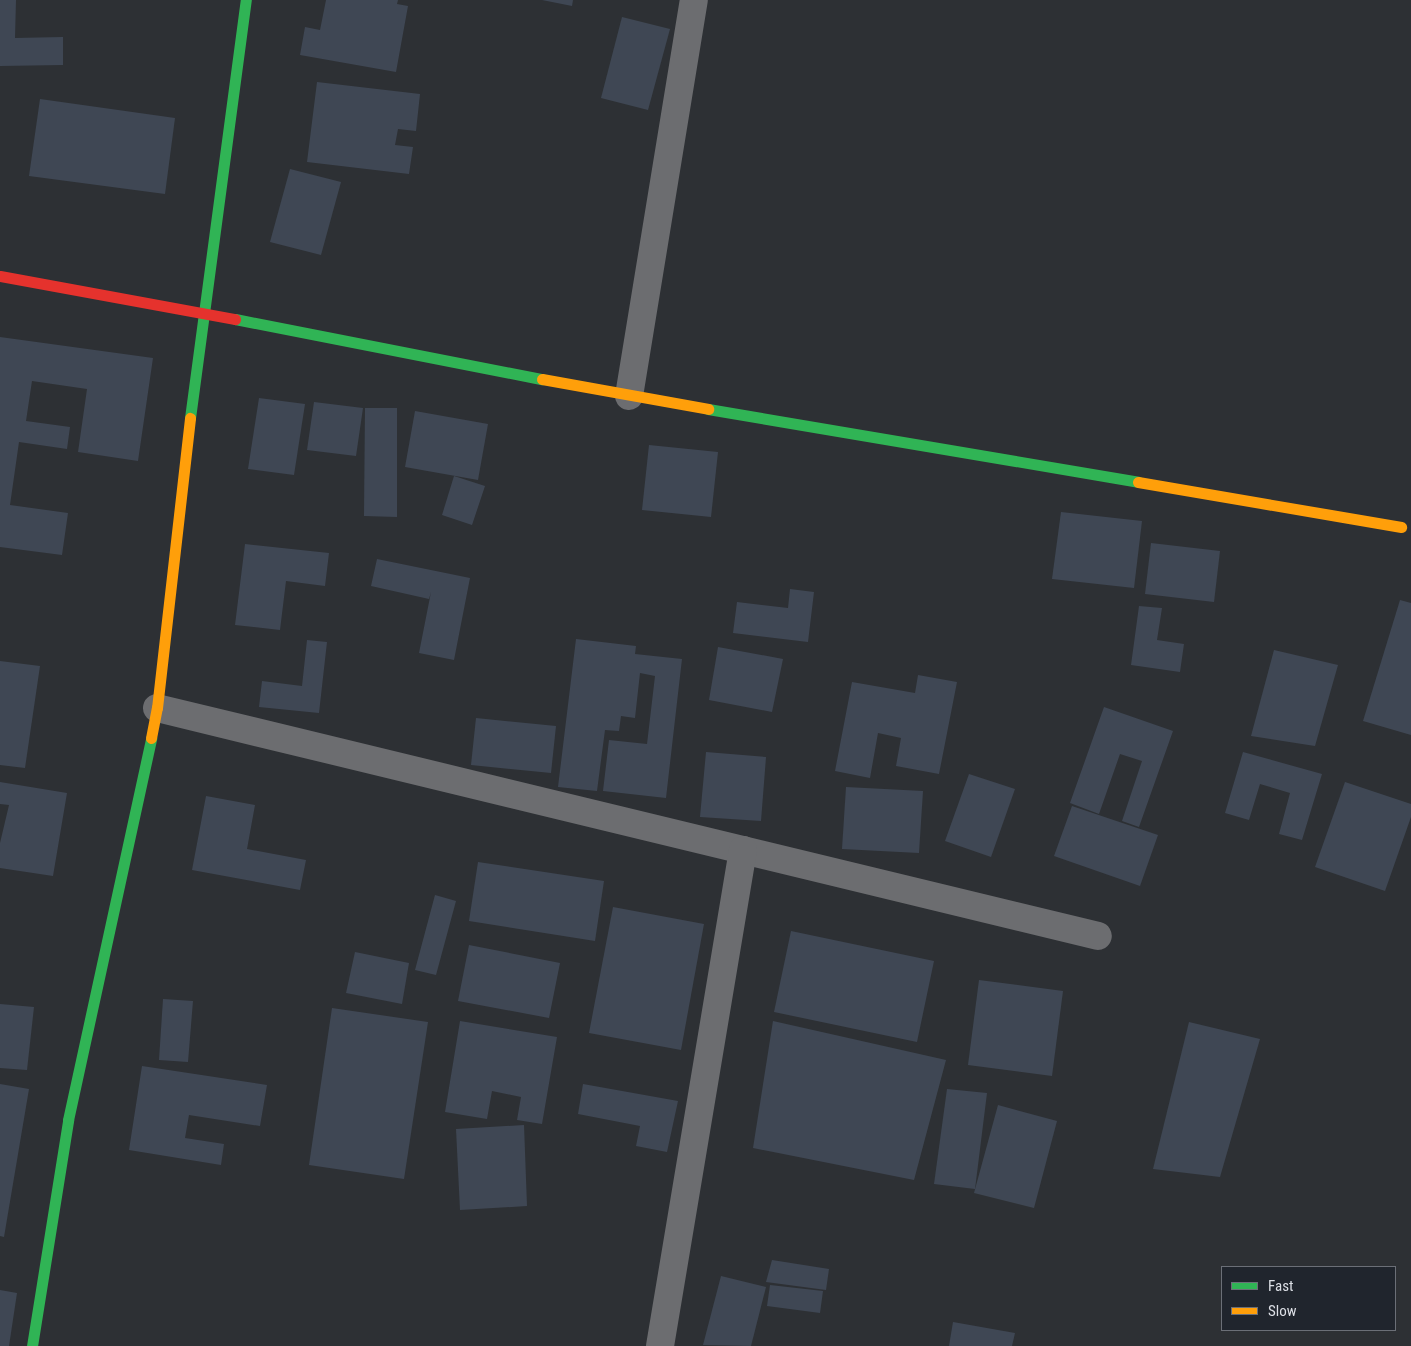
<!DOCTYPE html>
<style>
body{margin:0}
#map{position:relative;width:1411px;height:1346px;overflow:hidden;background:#2d3034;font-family:"Roboto Condensed",sans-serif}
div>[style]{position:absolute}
.building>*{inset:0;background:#3f4754}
.street>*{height:28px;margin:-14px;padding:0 14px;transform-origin:14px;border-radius:14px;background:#6c6d70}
.fast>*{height:11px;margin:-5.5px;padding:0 5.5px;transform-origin:5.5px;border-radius:5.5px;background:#30b455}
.slow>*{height:11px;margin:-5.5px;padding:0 5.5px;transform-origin:5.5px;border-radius:5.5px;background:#ff9f0a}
.jam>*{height:11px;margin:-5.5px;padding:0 5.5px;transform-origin:5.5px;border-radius:5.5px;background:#e5322d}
span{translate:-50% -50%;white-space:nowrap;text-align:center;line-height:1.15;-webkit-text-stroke:4px #20252d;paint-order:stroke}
.legend{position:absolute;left:1221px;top:1266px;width:175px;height:65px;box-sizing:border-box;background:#20252d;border:1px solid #6b6f77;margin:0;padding:6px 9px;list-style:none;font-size:15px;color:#dcdfe5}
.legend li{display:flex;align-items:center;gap:10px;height:25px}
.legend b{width:25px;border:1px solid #6b6f77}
</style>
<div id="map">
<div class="building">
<div style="clip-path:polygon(0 0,16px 0,15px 38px,63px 37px,63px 65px,0 66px)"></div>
<div style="clip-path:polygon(326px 0,398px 0,397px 4px,408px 6px,396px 72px,300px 55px,305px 27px,320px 30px)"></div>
<div style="clip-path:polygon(542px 0,573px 0,572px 6px)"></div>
<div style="clip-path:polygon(622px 17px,670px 29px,648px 110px,601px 98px)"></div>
<div style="clip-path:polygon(317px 82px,420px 94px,416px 131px,398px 129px,395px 145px,413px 147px,409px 174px,307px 162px)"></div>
<div style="clip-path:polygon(40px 99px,175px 118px,165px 194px,29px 176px)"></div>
<div style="clip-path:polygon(290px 169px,341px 182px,321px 255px,270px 242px)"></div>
<div style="clip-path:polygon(0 337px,153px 358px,138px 461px,78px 452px,87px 389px,32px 381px,26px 421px,70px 427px,67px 449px,19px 442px,10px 505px,68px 513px,62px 555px,0 547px)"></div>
<div style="clip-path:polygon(259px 398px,305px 404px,294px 475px,248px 469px)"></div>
<div style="clip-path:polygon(314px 402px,363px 408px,356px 456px,307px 450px)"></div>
<div style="clip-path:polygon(365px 408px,397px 408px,397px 517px,364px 516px)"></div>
<div style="clip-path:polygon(415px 411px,488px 424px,478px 480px,405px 467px)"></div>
<div style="clip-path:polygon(649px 445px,718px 452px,711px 517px,642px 510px)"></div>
<div style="clip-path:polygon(454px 476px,485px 486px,472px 525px,442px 515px)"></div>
<div style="clip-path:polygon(1061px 512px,1142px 521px,1134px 588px,1052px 579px)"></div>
<div style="clip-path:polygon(1151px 543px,1220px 551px,1214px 602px,1145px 594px)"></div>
<div style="clip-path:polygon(245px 544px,329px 553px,325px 586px,286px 581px,280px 630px,235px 625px)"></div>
<div style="clip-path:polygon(377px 559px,470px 578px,454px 660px,419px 653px,431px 592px,429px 599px,371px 586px)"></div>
<div style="clip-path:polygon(790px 589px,814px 592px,808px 642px,733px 633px,737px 602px,788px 608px)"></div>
<div style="clip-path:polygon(1400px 600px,1411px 603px,1411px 735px,1363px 721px)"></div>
<div style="clip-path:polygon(1139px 606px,1162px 608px,1157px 640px,1184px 644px,1180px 672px,1131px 665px)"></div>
<div style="clip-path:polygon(576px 639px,636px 646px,635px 654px,682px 659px,666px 798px,603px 791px,609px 740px,647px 744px,655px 676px,640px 673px,635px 718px,621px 716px,619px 731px,605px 730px,597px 791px,558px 787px)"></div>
<div style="clip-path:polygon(307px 640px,327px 642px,319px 713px,259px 707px,262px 681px,302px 686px)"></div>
<div style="clip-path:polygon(718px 647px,783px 659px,772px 712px,709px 700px)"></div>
<div style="clip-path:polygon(1274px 650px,1338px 665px,1315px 746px,1251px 736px)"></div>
<div style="clip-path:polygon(0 661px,40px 666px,25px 768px,0 765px)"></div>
<div style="clip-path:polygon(918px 675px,957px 682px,939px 774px,896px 766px,901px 738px,878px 733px,870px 778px,835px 771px,852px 682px,915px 693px)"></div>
<div style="clip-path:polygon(1104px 707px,1173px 731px,1139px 827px,1122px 821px,1142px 761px,1120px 754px,1099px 814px,1070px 803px)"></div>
<div style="clip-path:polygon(476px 718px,556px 726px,551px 773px,471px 765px)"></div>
<div style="clip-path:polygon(706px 752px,766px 757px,761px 821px,700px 817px)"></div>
<div style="clip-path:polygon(1243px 752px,1322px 774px,1302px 840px,1279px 834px,1290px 793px,1260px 784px,1249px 820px,1225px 813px)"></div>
<div style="clip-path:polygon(969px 774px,1015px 789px,991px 857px,945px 841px)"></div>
<div style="clip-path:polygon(0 782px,67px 793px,53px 876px,0 868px,0 843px,9px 805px,0 804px)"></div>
<div style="clip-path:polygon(1345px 782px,1411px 804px,1411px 817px,1385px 891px,1315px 867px)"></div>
<div style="clip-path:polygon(846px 787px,923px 791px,919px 853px,842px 849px)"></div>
<div style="clip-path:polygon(206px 796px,255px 805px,247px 849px,306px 860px,300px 890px,192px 870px)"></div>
<div style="clip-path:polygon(1072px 806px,1158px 835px,1140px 886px,1054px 856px)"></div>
<div style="clip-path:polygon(478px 862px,604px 881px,595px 941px,469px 921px)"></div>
<div style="clip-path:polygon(435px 895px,456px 901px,436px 975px,415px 970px)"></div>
<div style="clip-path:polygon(613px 907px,704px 924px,681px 1050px,589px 1033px)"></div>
<div style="clip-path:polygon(791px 931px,934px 961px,917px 1042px,774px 1012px)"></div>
<div style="clip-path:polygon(469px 945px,560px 963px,549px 1018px,458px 1001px)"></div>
<div style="clip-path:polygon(355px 952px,409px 963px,402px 1004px,346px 993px)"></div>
<div style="clip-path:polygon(979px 980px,1063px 991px,1052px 1076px,968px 1065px)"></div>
<div style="clip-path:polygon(163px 999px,193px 1001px,188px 1062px,159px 1060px)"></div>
<div style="clip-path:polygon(0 1004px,34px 1007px,27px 1070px,0 1068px)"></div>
<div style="clip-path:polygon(332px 1008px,428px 1022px,404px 1179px,309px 1165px)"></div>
<div style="clip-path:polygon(460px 1021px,557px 1037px,542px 1124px,517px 1120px,521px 1097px,492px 1091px,487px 1119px,445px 1112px)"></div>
<div style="clip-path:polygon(773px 1021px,946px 1060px,914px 1180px,753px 1148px)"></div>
<div style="clip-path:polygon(1189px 1022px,1260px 1039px,1220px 1177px,1153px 1169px)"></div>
<div style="clip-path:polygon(142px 1066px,267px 1085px,260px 1126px,189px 1115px,185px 1138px,224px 1144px,221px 1165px,129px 1150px)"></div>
<div style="clip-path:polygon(0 1084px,29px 1089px,4px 1237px,0 1236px)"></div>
<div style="clip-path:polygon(583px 1084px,678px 1101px,667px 1152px,636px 1146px,640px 1126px,578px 1114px)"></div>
<div style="clip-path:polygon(947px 1089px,987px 1093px,975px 1189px,934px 1184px)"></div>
<div style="clip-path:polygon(998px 1105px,1057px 1121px,1034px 1208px,974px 1193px)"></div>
<div style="clip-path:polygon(524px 1125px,527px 1206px,460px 1210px,456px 1129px)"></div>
<div style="clip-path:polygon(772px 1260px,829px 1269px,826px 1290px,766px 1282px)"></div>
<div style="clip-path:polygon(721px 1276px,766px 1287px,751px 1346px,703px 1345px)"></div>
<div style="clip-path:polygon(770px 1285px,823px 1291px,820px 1313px,767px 1306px)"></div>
<div style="clip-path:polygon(0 1290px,17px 1293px,9px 1346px,0 1346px)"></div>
<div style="clip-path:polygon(953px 1322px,1015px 1333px,1012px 1346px,949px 1346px)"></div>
</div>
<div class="street">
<div style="left:629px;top:396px;width:401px;rotate:-80.7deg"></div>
<div style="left:157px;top:708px;width:968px;rotate:13.62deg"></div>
<div style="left:660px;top:1346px;width:503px;rotate:-80.5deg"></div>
</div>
<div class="fast">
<div style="left:235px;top:319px;width:313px;rotate:11.1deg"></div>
<div style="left:708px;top:409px;width:436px;rotate:9.6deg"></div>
<div style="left:190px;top:418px;width:422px;rotate:-82.4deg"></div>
<div style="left:32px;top:1346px;width:229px;rotate:-80.9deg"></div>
<div style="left:68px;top:1120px;width:391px;rotate:-77.7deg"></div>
</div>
<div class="slow">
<div style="left:542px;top:379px;width:169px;rotate:10.2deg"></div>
<div style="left:1138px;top:482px;width:267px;rotate:9.7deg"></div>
<div style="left:151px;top:738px;width:31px;rotate:-79deg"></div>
<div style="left:157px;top:708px;width:292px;rotate:-83.5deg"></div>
</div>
<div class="jam">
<div style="left:0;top:276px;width:239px;rotate:10.4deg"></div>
</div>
<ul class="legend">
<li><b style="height:6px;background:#30b455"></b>Fast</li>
<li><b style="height:6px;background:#ff9f0a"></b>Slow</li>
</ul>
</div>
